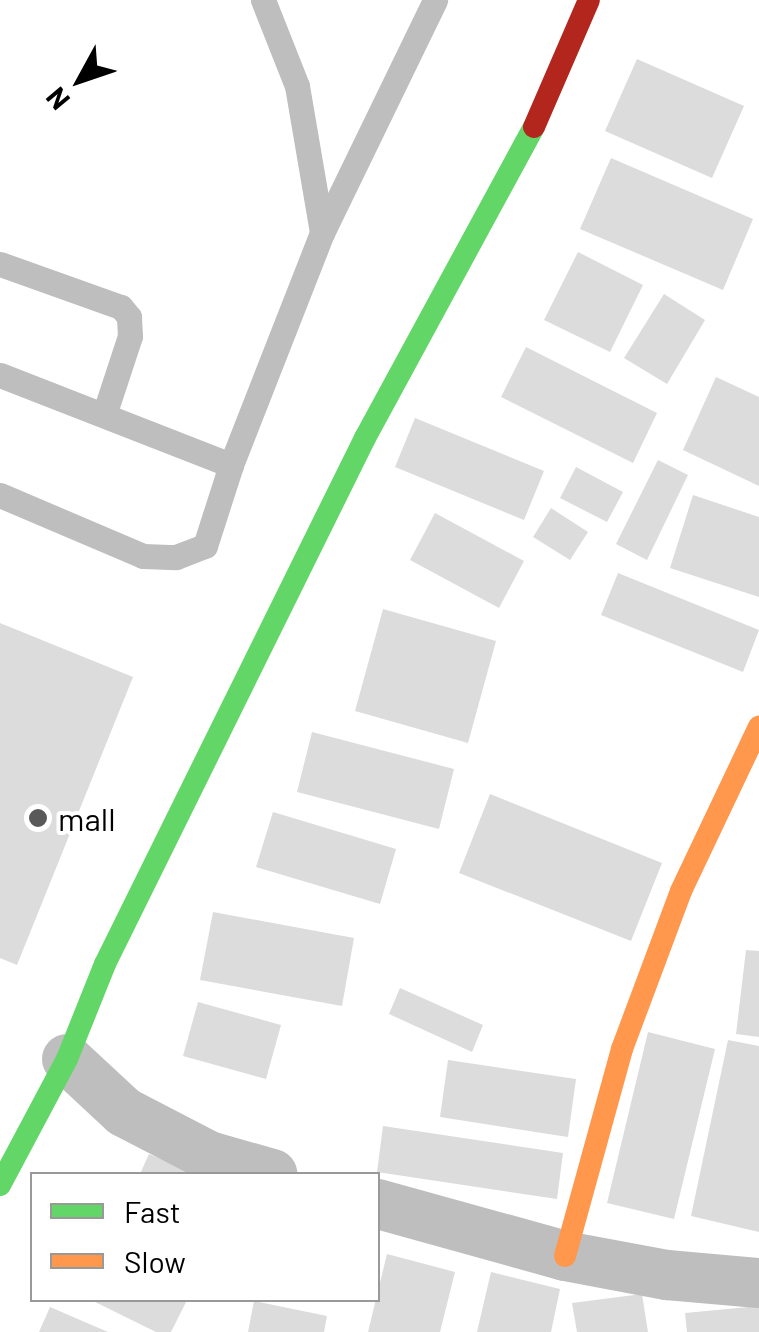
<!DOCTYPE html>
<style>
body{margin:0}
#map{position:relative;width:759px;height:1332px;overflow:hidden;background:#fff;font-family:Barlow,sans-serif}
div>[style]{position:absolute}
.building>*{inset:0;background:#dcdcdc}
.lane>*{height:25px;margin:-12.5px;padding:0 12.5px;transform-origin:12.5px;border-radius:12.5px;background:#bebebe}
.street>*{height:50px;margin:-25px;padding:0 25px;transform-origin:25px;border-radius:25px;background:#bebebe}
.fast>*{height:22px;margin:-11px;padding:0 11px;transform-origin:11px;border-radius:11px;background:#63d668}
.slow>*{height:22px;margin:-11px;padding:0 11px;transform-origin:11px;border-radius:11px;background:#ff974d}
.jam>*{height:22px;margin:-11px;padding:0 11px;transform-origin:11px;border-radius:11px;background:#b3261e}
.dots>*{width:28px;height:28px;translate:-50% -50%;box-sizing:border-box;border:5px solid #fff;border-radius:50%}
span{translate:-50% -50%;white-space:nowrap;text-align:center;line-height:1.15;-webkit-text-stroke:8px #fff;paint-order:stroke}
.poi-label{font-size:32px;color:#000}
.left{translate:0 -50%;text-align:left}
.legend{position:absolute;left:30px;top:1172px;width:350px;height:130px;box-sizing:border-box;background:#fff;border:2px solid #999;margin:0;padding:12px 18px;list-style:none;font-size:30px;color:#000}
.legend li{display:flex;align-items:center;gap:20px;height:50px}
.legend b{width:50px;border:2px solid #999}
.north{position:absolute;left:30px;top:30px;width:100px;height:100px;-webkit-text-stroke:8px #fff;paint-order:stroke;rotate:230deg;font-size:28px;font-weight:700;line-height:40px;text-align:center;color:#000}
.north::after{content:'';display:block;margin:auto;width:35px;height:45px;background:#000;clip-path:polygon(50% 0,100% 100%,50% 72%,0 100%)}
</style>
<div id="map">
<div class="building">
<div style="clip-path:polygon(637px 59px,744px 106px,712px 178px,605px 131px)"></div>
<div style="clip-path:polygon(611px 158px,753px 219px,723px 290px,580px 229px)"></div>
<div style="clip-path:polygon(578px 252px,643px 285px,610px 352px,544px 320px)"></div>
<div style="clip-path:polygon(664px 294px,705px 320px,667px 384px,624px 358px)"></div>
<div style="clip-path:polygon(526px 347px,657px 413px,633px 463px,501px 397px)"></div>
<div style="clip-path:polygon(716px 377px,759px 397px,759px 486px,683px 450px)"></div>
<div style="clip-path:polygon(415px 418px,544px 471px,524px 520px,395px 467px)"></div>
<div style="clip-path:polygon(658px 460px,688px 475px,647px 560px,616px 544px)"></div>
<div style="clip-path:polygon(576px 467px,623px 492px,607px 522px,560px 498px)"></div>
<div style="clip-path:polygon(693px 495px,759px 517px,759px 597px,670px 568px)"></div>
<div style="clip-path:polygon(551px 508px,588px 532px,570px 560px,533px 537px)"></div>
<div style="clip-path:polygon(435px 513px,524px 561px,499px 608px,410px 560px)"></div>
<div style="clip-path:polygon(618px 573px,759px 630px,743px 672px,601px 615px)"></div>
<div style="clip-path:polygon(383px 609px,496px 641px,468px 743px,355px 711px)"></div>
<div style="clip-path:polygon(0 623px,133px 677px,17px 965px,0 958px)"></div>
<div style="clip-path:polygon(312px 732px,454px 769px,439px 829px,297px 792px)"></div>
<div style="clip-path:polygon(490px 794px,662px 863px,631px 941px,459px 873px)"></div>
<div style="clip-path:polygon(273px 812px,396px 849px,380px 904px,256px 867px)"></div>
<div style="clip-path:polygon(213px 912px,354px 938px,342px 1006px,200px 980px)"></div>
<div style="clip-path:polygon(746px 950px,759px 951px,759px 1037px,736px 1034px)"></div>
<div style="clip-path:polygon(400px 988px,483px 1025px,472px 1052px,389px 1014px)"></div>
<div style="clip-path:polygon(198px 1002px,281px 1025px,266px 1079px,183px 1056px)"></div>
<div style="clip-path:polygon(648px 1032px,715px 1049px,674px 1219px,607px 1203px)"></div>
<div style="clip-path:polygon(728px 1040px,759px 1046px,759px 1232px,691px 1216px)"></div>
<div style="clip-path:polygon(448px 1060px,576px 1079px,568px 1137px,440px 1117px)"></div>
<div style="clip-path:polygon(383px 1126px,563px 1153px,557px 1199px,377px 1172px)"></div>
<div style="clip-path:polygon(149px 1154px,197px 1174px,140px 1174px)"></div>
<div style="clip-path:polygon(387px 1254px,455px 1272px,440px 1332px,368px 1332px)"></div>
<div style="clip-path:polygon(491px 1272px,560px 1289px,551px 1332px,477px 1332px)"></div>
<div style="clip-path:polygon(642px 1294px,648px 1332px,577px 1332px,572px 1303px)"></div>
<div style="clip-path:polygon(91px 1300px,187px 1300px,171px 1332px,156px 1332px)"></div>
<div style="clip-path:polygon(254px 1301px,327px 1316px,324px 1332px,248px 1332px)"></div>
<div style="clip-path:polygon(759px 1306px,759px 1332px,687px 1332px,685px 1313px)"></div>
<div style="clip-path:polygon(50px 1307px,108px 1332px,39px 1332px)"></div>
</div>
<div class="lane">
<div style="left:263px;top:0;width:92px;rotate:68.4deg"></div>
<div style="left:297px;top:86px;width:149px;rotate:80.3deg"></div>
<div style="left:0;top:264px;width:128px;rotate:19.6deg"></div>
<div style="left:121px;top:307px;width:13px;rotate:51deg"></div>
<div style="left:129px;top:317px;width:19px;rotate:87deg"></div>
<div style="left:130px;top:336px;width:83px;rotate:108.2deg"></div>
<div style="left:0;top:375px;width:248px;rotate:21.3deg"></div>
<div style="left:0;top:495px;width:155px;rotate:23.1deg"></div>
<div style="left:143px;top:556px;width:33px;rotate:2deg"></div>
<div style="left:176px;top:557px;width:31px;rotate:-21deg"></div>
<div style="left:205px;top:546px;width:85px;rotate:-72.2deg"></div>
<div style="left:231px;top:465px;width:249px;rotate:-68.6deg"></div>
<div style="left:322px;top:233px;width:259px;rotate:-64.1deg"></div>
</div>
<div class="street">
<div style="left:67px;top:1059px;width:78px;rotate:42.9deg"></div>
<div style="left:124px;top:1112px;width:96px;rotate:27.4deg"></div>
<div style="left:209px;top:1156px;width:66px;rotate:15.9deg"></div>
<div style="left:378px;top:1204px;width:194px;rotate:15.5deg"></div>
<div style="left:565px;top:1256px;width:104px;rotate:10.6deg"></div>
<div style="left:667px;top:1275px;width:92px;rotate:5deg"></div>
</div>
<div class="fast">
<div style="left:0;top:1185px;width:143px;rotate:-62deg"></div>
<div style="left:67px;top:1059px;width:102px;rotate:-68.2deg"></div>
<div style="left:105px;top:964px;width:587px;rotate:-63.7deg"></div>
<div style="left:365px;top:438px;width:354px;rotate:-61.5deg"></div>
</div>
<div class="slow">
<div style="left:565px;top:1256px;width:215px;rotate:-74.6deg"></div>
<div style="left:622px;top:1049px;width:169px;rotate:-69.5deg"></div>
<div style="left:681px;top:891px;width:182px;rotate:-64.6deg"></div>
</div>
<div class="jam">
<div style="left:534px;top:127px;width:138px;rotate:-66.6deg"></div>
</div>
<div class="dots">
<div style="left:38px;top:818px;background:#595959"></div>
</div>
<div class="poi-label">
<span class="left" style="left:58px;top:818px">mall</span>
</div>
<ul class="legend">
<li><b style="height:12px;background:#63d668"></b>Fast</li>
<li><b style="height:12px;background:#ff974d"></b>Slow</li>
</ul>
<div class="north">N</div>
</div>
